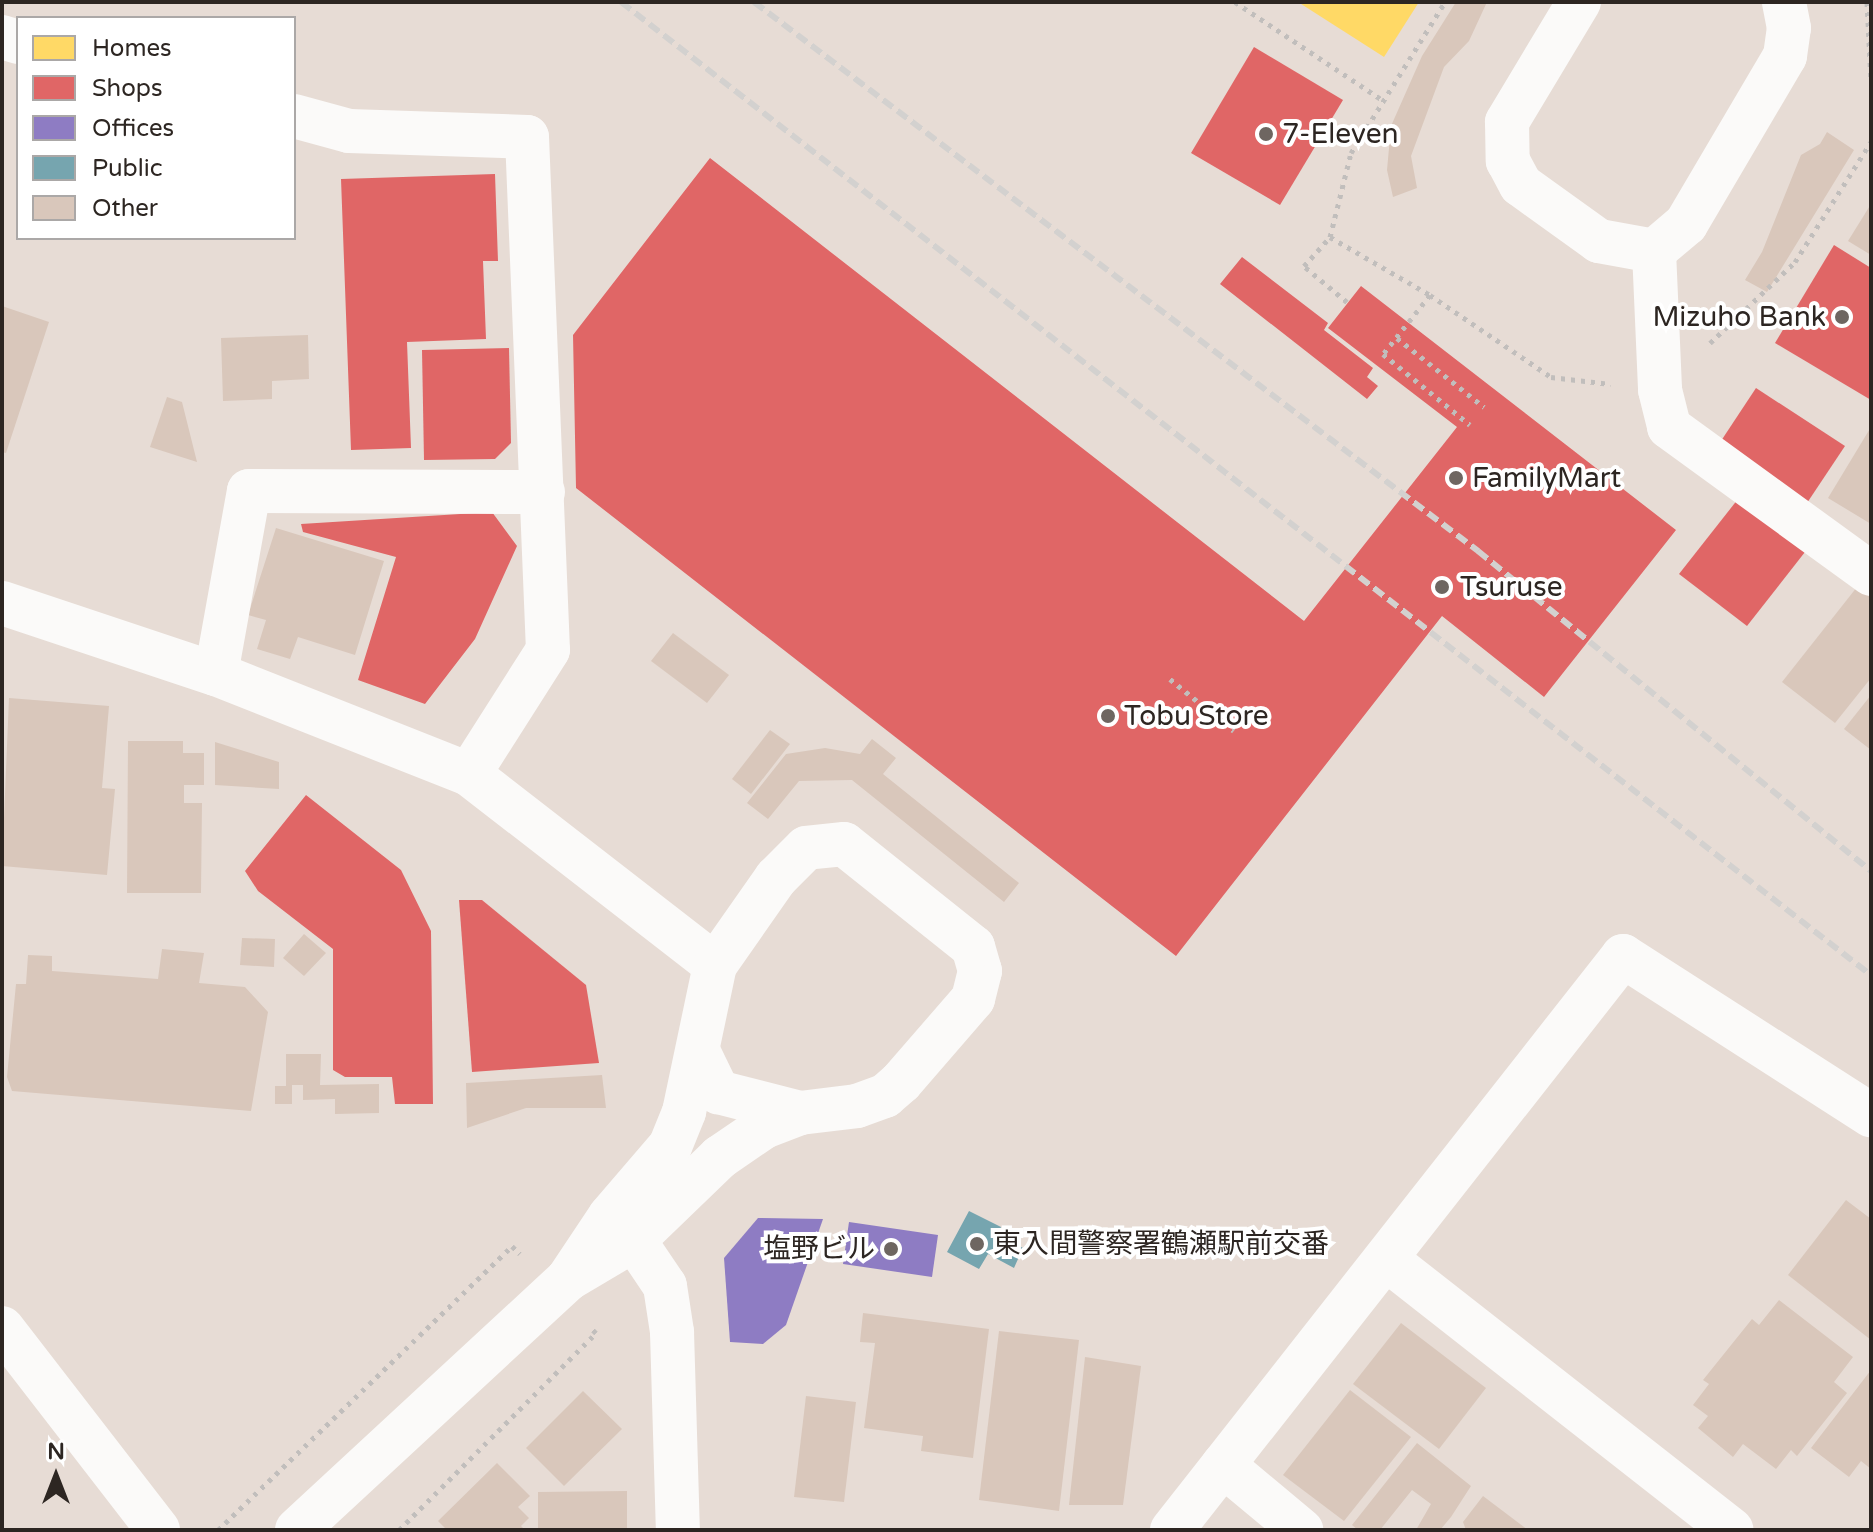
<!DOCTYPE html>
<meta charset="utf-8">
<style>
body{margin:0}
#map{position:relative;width:1873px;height:1532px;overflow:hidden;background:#e7dcd5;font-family:"Varela Round","Noto Sans JP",sans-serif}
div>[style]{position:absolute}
.homes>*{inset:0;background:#ffd966}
.shops>*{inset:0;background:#e06666}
.offices>*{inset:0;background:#8e7cc3}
.public>*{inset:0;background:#76a5af}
.building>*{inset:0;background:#d9c7bb}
.path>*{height:5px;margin-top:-2.5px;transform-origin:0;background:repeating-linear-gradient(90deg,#c1bebc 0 4px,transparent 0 10px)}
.minor>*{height:44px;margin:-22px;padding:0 22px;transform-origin:22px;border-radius:22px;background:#fbfaf9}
.rail>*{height:6px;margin-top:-3px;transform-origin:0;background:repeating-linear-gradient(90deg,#d3d1cf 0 12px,transparent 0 18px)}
.dots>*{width:22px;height:22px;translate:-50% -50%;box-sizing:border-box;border:4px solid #fff;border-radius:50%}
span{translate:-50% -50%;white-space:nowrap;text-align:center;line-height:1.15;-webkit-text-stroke:8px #fff;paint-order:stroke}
.poi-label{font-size:28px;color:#2d2622}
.left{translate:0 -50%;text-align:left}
.right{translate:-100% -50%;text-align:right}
.frame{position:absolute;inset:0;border:4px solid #2d2622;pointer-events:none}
.legend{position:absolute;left:16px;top:16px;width:280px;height:224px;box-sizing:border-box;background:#fff;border:2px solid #aba8a7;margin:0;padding:10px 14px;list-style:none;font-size:24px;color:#2d2622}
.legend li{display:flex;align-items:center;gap:16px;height:40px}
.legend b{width:40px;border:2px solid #aba8a7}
.north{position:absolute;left:16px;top:1436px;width:80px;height:80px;-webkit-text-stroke:6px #fff;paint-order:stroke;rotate:0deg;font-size:22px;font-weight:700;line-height:32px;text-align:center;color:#2d2622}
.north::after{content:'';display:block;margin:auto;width:28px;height:36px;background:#2d2622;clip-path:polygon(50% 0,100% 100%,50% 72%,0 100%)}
</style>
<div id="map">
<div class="homes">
<div style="clip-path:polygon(1298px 2px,1419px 2px,1384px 57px)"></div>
</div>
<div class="shops">
<div style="clip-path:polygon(1254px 47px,1343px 100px,1280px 205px,1191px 153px)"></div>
<div style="clip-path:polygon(710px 158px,1304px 621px,1457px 427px,1328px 328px,1361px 286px,1676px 530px,1544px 697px,1442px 616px,1176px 956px,576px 488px,573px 335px)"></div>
<div style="clip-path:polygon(495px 174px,498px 261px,483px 261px,486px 339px,407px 342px,411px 448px,351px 450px,341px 179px)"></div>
<div style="clip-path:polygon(1834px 245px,1871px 268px,1871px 400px,1775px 343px)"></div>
<div style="clip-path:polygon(1242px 257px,1328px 323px,1324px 330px,1373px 368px,1367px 377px,1378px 386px,1367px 399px,1220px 284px)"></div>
<div style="clip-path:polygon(509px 348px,511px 443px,495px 459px,424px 460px,422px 350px)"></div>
<div style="clip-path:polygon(1756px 388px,1845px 446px,1803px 509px,1715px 450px)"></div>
<div style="clip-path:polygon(1738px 499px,1805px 552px,1747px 626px,1679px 574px)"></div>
<div style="clip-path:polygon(492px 512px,517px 546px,475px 639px,425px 704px,358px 680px,396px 557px,303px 532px,301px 524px)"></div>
<div style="clip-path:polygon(306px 795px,401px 870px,431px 931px,433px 1104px,395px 1104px,392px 1077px,345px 1077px,333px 1070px,333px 949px,258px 891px,245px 871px)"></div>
<div style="clip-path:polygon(459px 900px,482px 900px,586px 985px,599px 1063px,472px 1072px)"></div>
</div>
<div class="offices">
<div style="clip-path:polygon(758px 1218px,823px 1219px,786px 1325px,763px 1344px,730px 1342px,724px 1258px)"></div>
<div style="clip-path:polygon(849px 1222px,938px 1235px,932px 1277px,843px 1264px)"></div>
</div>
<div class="public">
<div style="clip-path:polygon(969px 1211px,1001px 1227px,998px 1235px,1023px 1248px,1014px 1268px,988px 1254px,979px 1269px,947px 1252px)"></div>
</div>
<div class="building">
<div style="clip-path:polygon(1456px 2px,1487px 2px,1469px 41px,1444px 67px,1411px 156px,1417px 188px,1393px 197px,1387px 170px,1391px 126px,1422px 56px)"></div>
<div style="clip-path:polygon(1827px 132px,1854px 150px,1767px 292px,1745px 280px,1762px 252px,1801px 155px,1820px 144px)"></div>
<div style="clip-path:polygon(1871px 204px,1871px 255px,1848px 241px)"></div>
<div style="clip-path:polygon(2px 306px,49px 322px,6px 453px,2px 452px)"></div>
<div style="clip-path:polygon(308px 335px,309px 379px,272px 381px,272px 399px,223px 401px,221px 338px)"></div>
<div style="clip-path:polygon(167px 397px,182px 402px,197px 462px,150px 447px)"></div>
<div style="clip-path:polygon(1871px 427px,1871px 524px,1828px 498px)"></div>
<div style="clip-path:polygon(276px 528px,384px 561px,355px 655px,298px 637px,290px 659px,257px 649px,266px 620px,248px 615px)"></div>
<div style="clip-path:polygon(1857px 587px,1871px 598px,1871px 678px,1835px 723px,1782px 682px)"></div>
<div style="clip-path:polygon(673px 633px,729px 675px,707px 703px,651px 661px)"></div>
<div style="clip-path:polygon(1871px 695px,1871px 750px,1844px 729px)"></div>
<div style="clip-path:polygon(9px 698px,109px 706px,102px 788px,115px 789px,107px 875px,2px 866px)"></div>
<div style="clip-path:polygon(770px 730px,790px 744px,751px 794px,732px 779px)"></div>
<div style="clip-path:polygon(872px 739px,896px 758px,883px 774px,1019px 883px,1004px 902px,852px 780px,799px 781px,768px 819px,747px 803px,786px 754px,825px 748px,860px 754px)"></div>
<div style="clip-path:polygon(128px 741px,183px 741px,183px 753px,204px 753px,204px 785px,184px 785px,184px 803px,202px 803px,201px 893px,127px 893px)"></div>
<div style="clip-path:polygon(215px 742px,279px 762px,279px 789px,215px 785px)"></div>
<div style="clip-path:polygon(304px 934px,326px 953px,304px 976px,283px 958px)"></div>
<div style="clip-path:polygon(242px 938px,275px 939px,274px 967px,240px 965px)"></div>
<div style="clip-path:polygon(162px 949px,204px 953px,199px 983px,245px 987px,268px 1012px,251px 1111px,12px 1091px,7px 1077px,16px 984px,26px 984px,28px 955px,52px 956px,52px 971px,158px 979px)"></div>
<div style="clip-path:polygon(286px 1054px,321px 1054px,320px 1085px,379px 1084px,379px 1113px,335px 1114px,335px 1099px,303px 1100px,303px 1085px,292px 1085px,292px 1104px,275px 1104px,275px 1086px,286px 1086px)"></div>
<div style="clip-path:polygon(602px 1075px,606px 1108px,526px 1108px,467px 1128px,466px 1083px)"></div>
<div style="clip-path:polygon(1846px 1200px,1871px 1219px,1871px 1340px,1788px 1275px)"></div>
<div style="clip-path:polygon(1779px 1300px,1853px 1357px,1834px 1382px,1847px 1393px,1797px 1456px,1791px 1450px,1776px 1469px,1743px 1444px,1733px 1457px,1698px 1428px,1708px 1416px,1693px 1405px,1709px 1384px,1703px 1380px,1752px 1319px,1759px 1325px)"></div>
<div style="clip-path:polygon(863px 1313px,989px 1329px,973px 1458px,921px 1451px,923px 1436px,864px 1428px,875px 1343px,860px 1342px)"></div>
<div style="clip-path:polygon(1401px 1323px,1486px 1388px,1439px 1449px,1353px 1384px)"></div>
<div style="clip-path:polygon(999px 1331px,1079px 1340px,1059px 1511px,979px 1500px)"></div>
<div style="clip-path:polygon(1085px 1357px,1141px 1366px,1123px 1505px,1069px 1505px)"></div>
<div style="clip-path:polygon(1871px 1370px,1871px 1469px,1861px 1461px,1849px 1477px,1811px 1448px)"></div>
<div style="clip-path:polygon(1350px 1390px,1411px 1437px,1344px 1521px,1283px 1475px)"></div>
<div style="clip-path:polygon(583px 1391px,622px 1429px,564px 1486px,526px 1448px)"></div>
<div style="clip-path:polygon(806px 1396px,856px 1402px,844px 1502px,794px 1497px)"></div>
<div style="clip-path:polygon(1417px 1443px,1471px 1486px,1451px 1517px,1440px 1530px,1416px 1530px,1431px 1504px,1412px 1490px,1380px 1530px,1358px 1530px,1352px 1525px)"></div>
<div style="clip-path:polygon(497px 1463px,530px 1496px,518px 1507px,529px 1518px,521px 1526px,525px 1530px,447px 1530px,438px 1521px)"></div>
<div style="clip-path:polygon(627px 1491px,627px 1530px,538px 1530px,538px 1492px)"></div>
<div style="clip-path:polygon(1483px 1496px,1528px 1530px,1466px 1530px,1463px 1522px)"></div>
</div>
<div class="path">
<div style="left:1235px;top:2px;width:179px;rotate:33.6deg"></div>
<div style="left:1867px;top:2px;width:80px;rotate:87.1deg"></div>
<div style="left:1330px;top:237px;width:116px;rotate:30.1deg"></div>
<div style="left:1430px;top:295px;width:75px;rotate:128.5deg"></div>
<div style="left:1383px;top:354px;width:112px;rotate:39.2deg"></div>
<div style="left:1430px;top:295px;width:146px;rotate:34.1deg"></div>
<div style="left:1551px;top:377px;width:60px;rotate:6.7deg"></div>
<div style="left:1347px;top:302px;width:56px;rotate:-140.1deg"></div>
<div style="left:1304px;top:266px;width:39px;rotate:-48deg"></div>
<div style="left:1330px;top:237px;width:87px;rotate:-76deg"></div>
<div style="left:1351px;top:153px;width:178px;rotate:-58.1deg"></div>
<div style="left:1397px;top:338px;width:111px;rotate:38.4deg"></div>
<div style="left:1710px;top:343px;width:117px;rotate:-43.6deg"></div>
<div style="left:1795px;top:262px;width:142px;rotate:-57.7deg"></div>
<div style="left:1170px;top:679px;width:82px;rotate:39.1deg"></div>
<div style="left:218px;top:1530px;width:409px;rotate:-44deg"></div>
<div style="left:512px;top:1246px;width:11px;rotate:45deg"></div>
<div style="left:399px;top:1530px;width:279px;rotate:-45deg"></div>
<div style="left:596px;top:1333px;width:7px;rotate:-135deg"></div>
</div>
<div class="minor">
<div style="left:1579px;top:2px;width:140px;rotate:121deg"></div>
<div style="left:1507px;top:122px;width:39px;rotate:89deg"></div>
<div style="left:1508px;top:161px;width:27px;rotate:62deg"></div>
<div style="left:1521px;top:185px;width:96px;rotate:35.7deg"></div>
<div style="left:1599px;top:241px;width:56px;rotate:10.3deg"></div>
<div style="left:1654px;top:251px;width:42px;rotate:-40.2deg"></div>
<div style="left:1686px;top:224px;width:195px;rotate:-59.5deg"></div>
<div style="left:1785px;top:56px;width:28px;rotate:-82deg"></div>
<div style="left:1789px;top:28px;width:26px;rotate:-101deg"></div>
<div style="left:2px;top:37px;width:17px;rotate:17deg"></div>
<div style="left:294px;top:116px;width:57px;rotate:15.3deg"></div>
<div style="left:349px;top:131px;width:178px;rotate:1.9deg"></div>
<div style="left:527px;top:137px;width:513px;rotate:87.66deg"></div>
<div style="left:548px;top:650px;width:147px;rotate:122.5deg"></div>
<div style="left:1654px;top:251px;width:139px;rotate:87.5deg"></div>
<div style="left:1660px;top:390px;width:38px;rotate:76deg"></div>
<div style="left:1669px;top:427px;width:250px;rotate:36deg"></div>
<div style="left:2px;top:603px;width:225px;rotate:18.4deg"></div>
<div style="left:216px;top:674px;width:272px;rotate:21.6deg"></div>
<div style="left:469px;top:774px;width:311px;rotate:37.8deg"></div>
<div style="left:216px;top:674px;width:186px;rotate:-79.8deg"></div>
<div style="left:249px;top:491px;width:294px;rotate:0.2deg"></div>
<div style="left:698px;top:1051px;width:46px;rotate:64deg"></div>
<div style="left:718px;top:1092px;width:85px;rotate:14.4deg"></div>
<div style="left:634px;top:1240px;width:55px;rotate:56deg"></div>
<div style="left:665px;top:1286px;width:47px;rotate:81.3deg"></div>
<div style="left:672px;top:1332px;width:198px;rotate:88.3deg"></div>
<div style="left:1386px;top:1259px;width:439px;rotate:38.1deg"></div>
<div style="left:2px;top:1328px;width:255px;rotate:52.3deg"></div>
<div style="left:1223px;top:1465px;width:102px;rotate:39.8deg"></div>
<div style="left:297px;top:1530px;width:369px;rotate:-42.8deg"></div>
<div style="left:568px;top:1279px;width:77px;rotate:-30.6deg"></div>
<div style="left:634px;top:1240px;width:120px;rotate:-44deg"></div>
<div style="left:720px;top:1157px;width:53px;rotate:-34.3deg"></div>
<div style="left:764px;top:1127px;width:39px;rotate:-21deg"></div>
<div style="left:800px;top:1113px;width:57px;rotate:-7deg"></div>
<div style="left:857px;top:1106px;width:30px;rotate:-20deg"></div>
<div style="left:885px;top:1096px;width:21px;rotate:-41deg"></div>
<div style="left:901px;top:1082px;width:110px;rotate:-49.1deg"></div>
<div style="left:973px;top:999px;width:29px;rotate:-76deg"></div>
<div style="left:980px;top:971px;width:25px;rotate:-106deg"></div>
<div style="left:973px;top:947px;width:165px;rotate:-141.4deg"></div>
<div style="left:844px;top:844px;width:38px;rotate:174deg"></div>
<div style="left:806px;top:848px;width:42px;rotate:135deg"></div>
<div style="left:776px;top:878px;width:106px;rotate:125deg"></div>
<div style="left:715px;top:965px;width:150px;rotate:101.9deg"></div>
<div style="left:684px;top:1112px;width:37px;rotate:112deg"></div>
<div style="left:670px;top:1146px;width:92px;rotate:130.6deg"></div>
<div style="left:610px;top:1216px;width:76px;rotate:123.7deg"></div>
<div style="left:1172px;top:1530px;width:730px;rotate:-51.84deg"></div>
<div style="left:1623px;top:956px;width:295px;rotate:32.7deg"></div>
</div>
<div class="rail">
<div style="left:621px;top:2px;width:1584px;rotate:37.9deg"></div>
<div style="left:754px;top:2px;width:909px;rotate:37.17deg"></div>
<div style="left:1478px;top:551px;width:507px;rotate:39.15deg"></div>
</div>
<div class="dots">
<div style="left:1266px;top:134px;background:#6e6661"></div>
<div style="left:1842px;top:317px;background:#6e6661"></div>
<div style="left:1456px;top:478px;background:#6e6661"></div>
<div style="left:1442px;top:587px;background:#6e6661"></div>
<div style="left:1108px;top:716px;background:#6e6661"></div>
<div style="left:977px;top:1244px;background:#6e6661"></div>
<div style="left:891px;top:1249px;background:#6e6661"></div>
</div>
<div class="poi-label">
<span class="left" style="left:1282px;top:134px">7-Eleven</span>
<span class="right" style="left:1826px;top:317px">Mizuho Bank</span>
<span class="left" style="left:1472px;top:478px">FamilyMart</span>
<span class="left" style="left:1460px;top:587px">Tsuruse</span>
<span class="left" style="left:1124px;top:716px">Tobu Store</span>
<span class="left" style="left:993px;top:1244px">東入間警察署鶴瀬駅前交番</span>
<span class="right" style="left:875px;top:1249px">塩野ビル</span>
</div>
<div class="frame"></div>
<ul class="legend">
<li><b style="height:22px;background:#ffd966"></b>Homes</li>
<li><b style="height:22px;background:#e06666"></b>Shops</li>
<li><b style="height:22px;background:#8e7cc3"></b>Offices</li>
<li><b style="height:22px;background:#76a5af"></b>Public</li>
<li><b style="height:22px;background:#d9c7bb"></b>Other</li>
</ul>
<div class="north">N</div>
</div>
